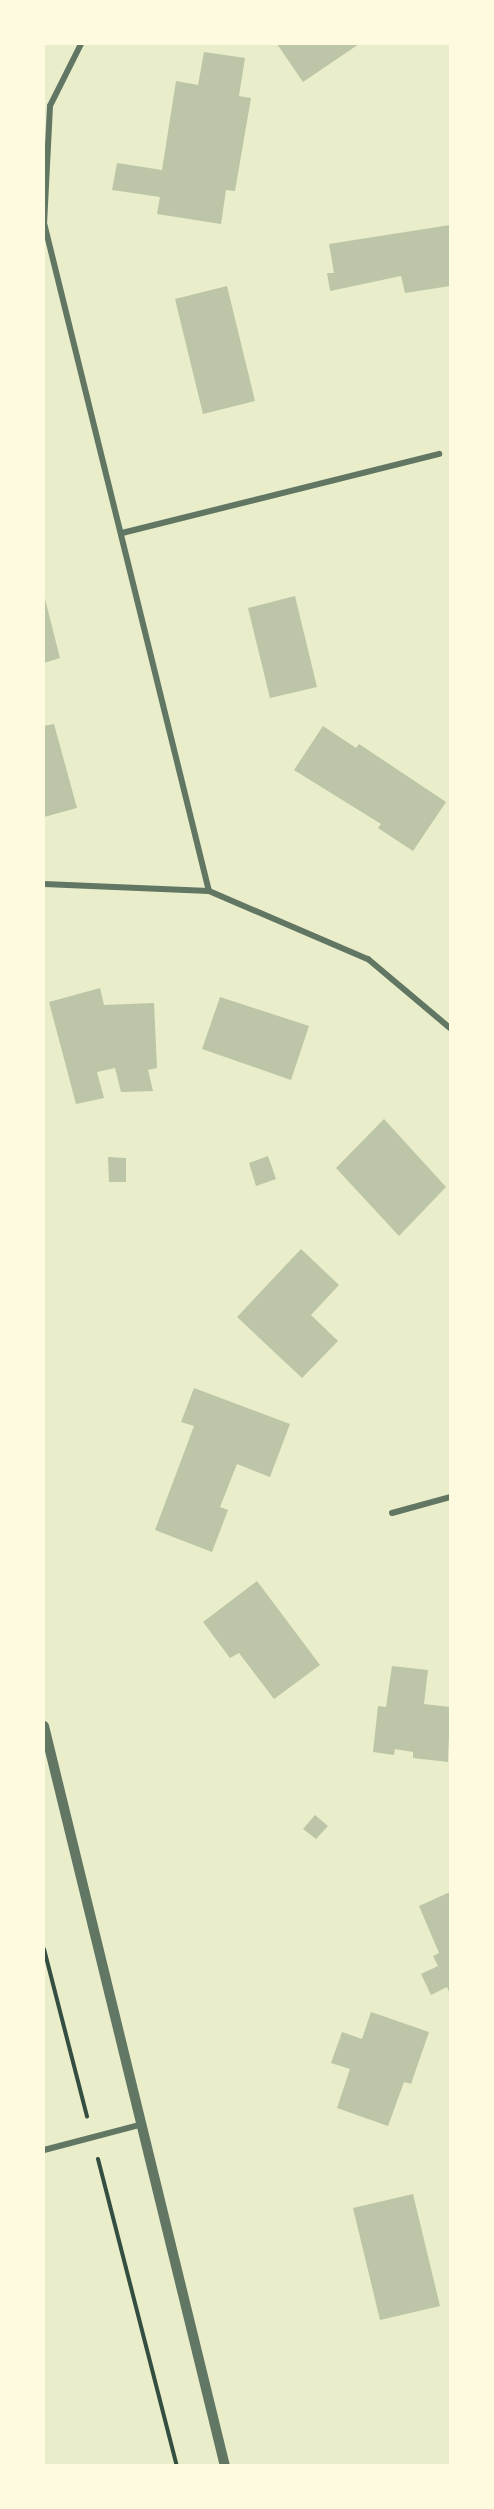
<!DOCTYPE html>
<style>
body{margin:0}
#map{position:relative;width:494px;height:2509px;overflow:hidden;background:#e9edc9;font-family:"Nunito Sans",sans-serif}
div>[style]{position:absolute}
.building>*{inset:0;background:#bcc5a7}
.path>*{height:4px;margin:-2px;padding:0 2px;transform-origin:2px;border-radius:2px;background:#344e41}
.minor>*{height:6px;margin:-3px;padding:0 3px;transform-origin:3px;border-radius:3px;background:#617663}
.tertiary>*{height:10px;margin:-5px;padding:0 5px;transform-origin:5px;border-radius:5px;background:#617663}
span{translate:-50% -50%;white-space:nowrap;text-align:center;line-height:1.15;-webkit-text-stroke:6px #fefae0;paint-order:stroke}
.frame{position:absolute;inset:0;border:45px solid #fefae0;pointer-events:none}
</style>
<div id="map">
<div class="building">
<div style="clip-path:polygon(277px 44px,359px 44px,303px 82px)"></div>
<div style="clip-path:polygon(204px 52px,245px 58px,239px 96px,251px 98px,235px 191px,226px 190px,221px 224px,157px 214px,160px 197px,112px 190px,117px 163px,162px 170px,176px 81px,198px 85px)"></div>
<div style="clip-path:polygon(450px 225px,450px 286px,405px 293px,401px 276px,330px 291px,327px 273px,334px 273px,329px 244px)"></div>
<div style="clip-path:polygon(227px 286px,255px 401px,203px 414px,175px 299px)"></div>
<div style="clip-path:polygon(44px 595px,60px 658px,44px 663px)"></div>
<div style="clip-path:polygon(295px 596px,317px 687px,270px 698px,248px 608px)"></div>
<div style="clip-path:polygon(54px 724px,77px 808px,44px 817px,44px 726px)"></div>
<div style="clip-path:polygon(323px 726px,356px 748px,359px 744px,446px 802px,413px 851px,378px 828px,381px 824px,294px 770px)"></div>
<div style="clip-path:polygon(100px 988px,104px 1005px,154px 1003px,157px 1068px,148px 1070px,153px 1091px,121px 1092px,115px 1068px,97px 1072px,104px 1098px,76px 1104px,49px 1002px)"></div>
<div style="clip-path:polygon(220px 997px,309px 1026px,291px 1080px,202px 1049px)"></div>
<div style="clip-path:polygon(384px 1119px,446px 1187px,399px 1236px,336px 1168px)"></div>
<div style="clip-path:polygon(268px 1156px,276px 1179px,256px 1186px,249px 1163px)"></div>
<div style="clip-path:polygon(108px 1157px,126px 1158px,126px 1182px,109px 1182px)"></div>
<div style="clip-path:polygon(301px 1249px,339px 1285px,311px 1315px,338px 1341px,302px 1378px,237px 1317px)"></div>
<div style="clip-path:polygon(194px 1388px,290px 1424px,270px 1477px,237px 1464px,220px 1507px,228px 1510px,212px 1552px,155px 1530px,194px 1426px,181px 1422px)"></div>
<div style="clip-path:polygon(257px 1581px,320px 1665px,274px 1699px,239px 1653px,230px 1658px,203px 1622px)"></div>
<div style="clip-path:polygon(392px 1666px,428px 1670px,424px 1704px,450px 1707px,448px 1762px,413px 1758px,413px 1752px,395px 1749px,394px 1755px,373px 1752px,378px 1706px,386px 1707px)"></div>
<div style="clip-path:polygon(315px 1815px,328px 1826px,316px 1839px,303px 1829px)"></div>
<div style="clip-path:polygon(450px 1892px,450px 1994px,447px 1987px,431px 1995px,421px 1974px,438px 1966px,433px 1956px,439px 1953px,419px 1906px)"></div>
<div style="clip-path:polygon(371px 2012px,429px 2032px,411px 2084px,404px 2082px,388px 2126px,337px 2108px,350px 2069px,331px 2063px,342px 2032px,362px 2039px)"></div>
<div style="clip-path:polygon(413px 2194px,440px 2306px,380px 2320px,353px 2208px)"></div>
</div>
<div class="path">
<div style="left:44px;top:1949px;width:173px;rotate:75.6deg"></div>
<div style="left:98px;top:2159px;width:317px;rotate:75.6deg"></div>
</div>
<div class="minor">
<div style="left:81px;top:44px;width:69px;rotate:116.6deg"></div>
<div style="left:50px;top:106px;width:117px;rotate:92.9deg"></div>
<div style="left:44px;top:223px;width:688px;rotate:76.13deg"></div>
<div style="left:122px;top:533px;width:327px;rotate:-14deg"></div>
<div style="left:44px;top:884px;width:165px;rotate:2.4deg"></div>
<div style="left:209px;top:891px;width:173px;rotate:23.2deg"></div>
<div style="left:368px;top:959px;width:107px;rotate:40.1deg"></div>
<div style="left:392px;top:1513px;width:60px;rotate:-15.4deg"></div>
<div style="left:44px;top:2150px;width:98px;rotate:-14.7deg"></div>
</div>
<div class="tertiary">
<div style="left:44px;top:1726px;width:762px;rotate:76.26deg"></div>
</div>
<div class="frame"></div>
</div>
